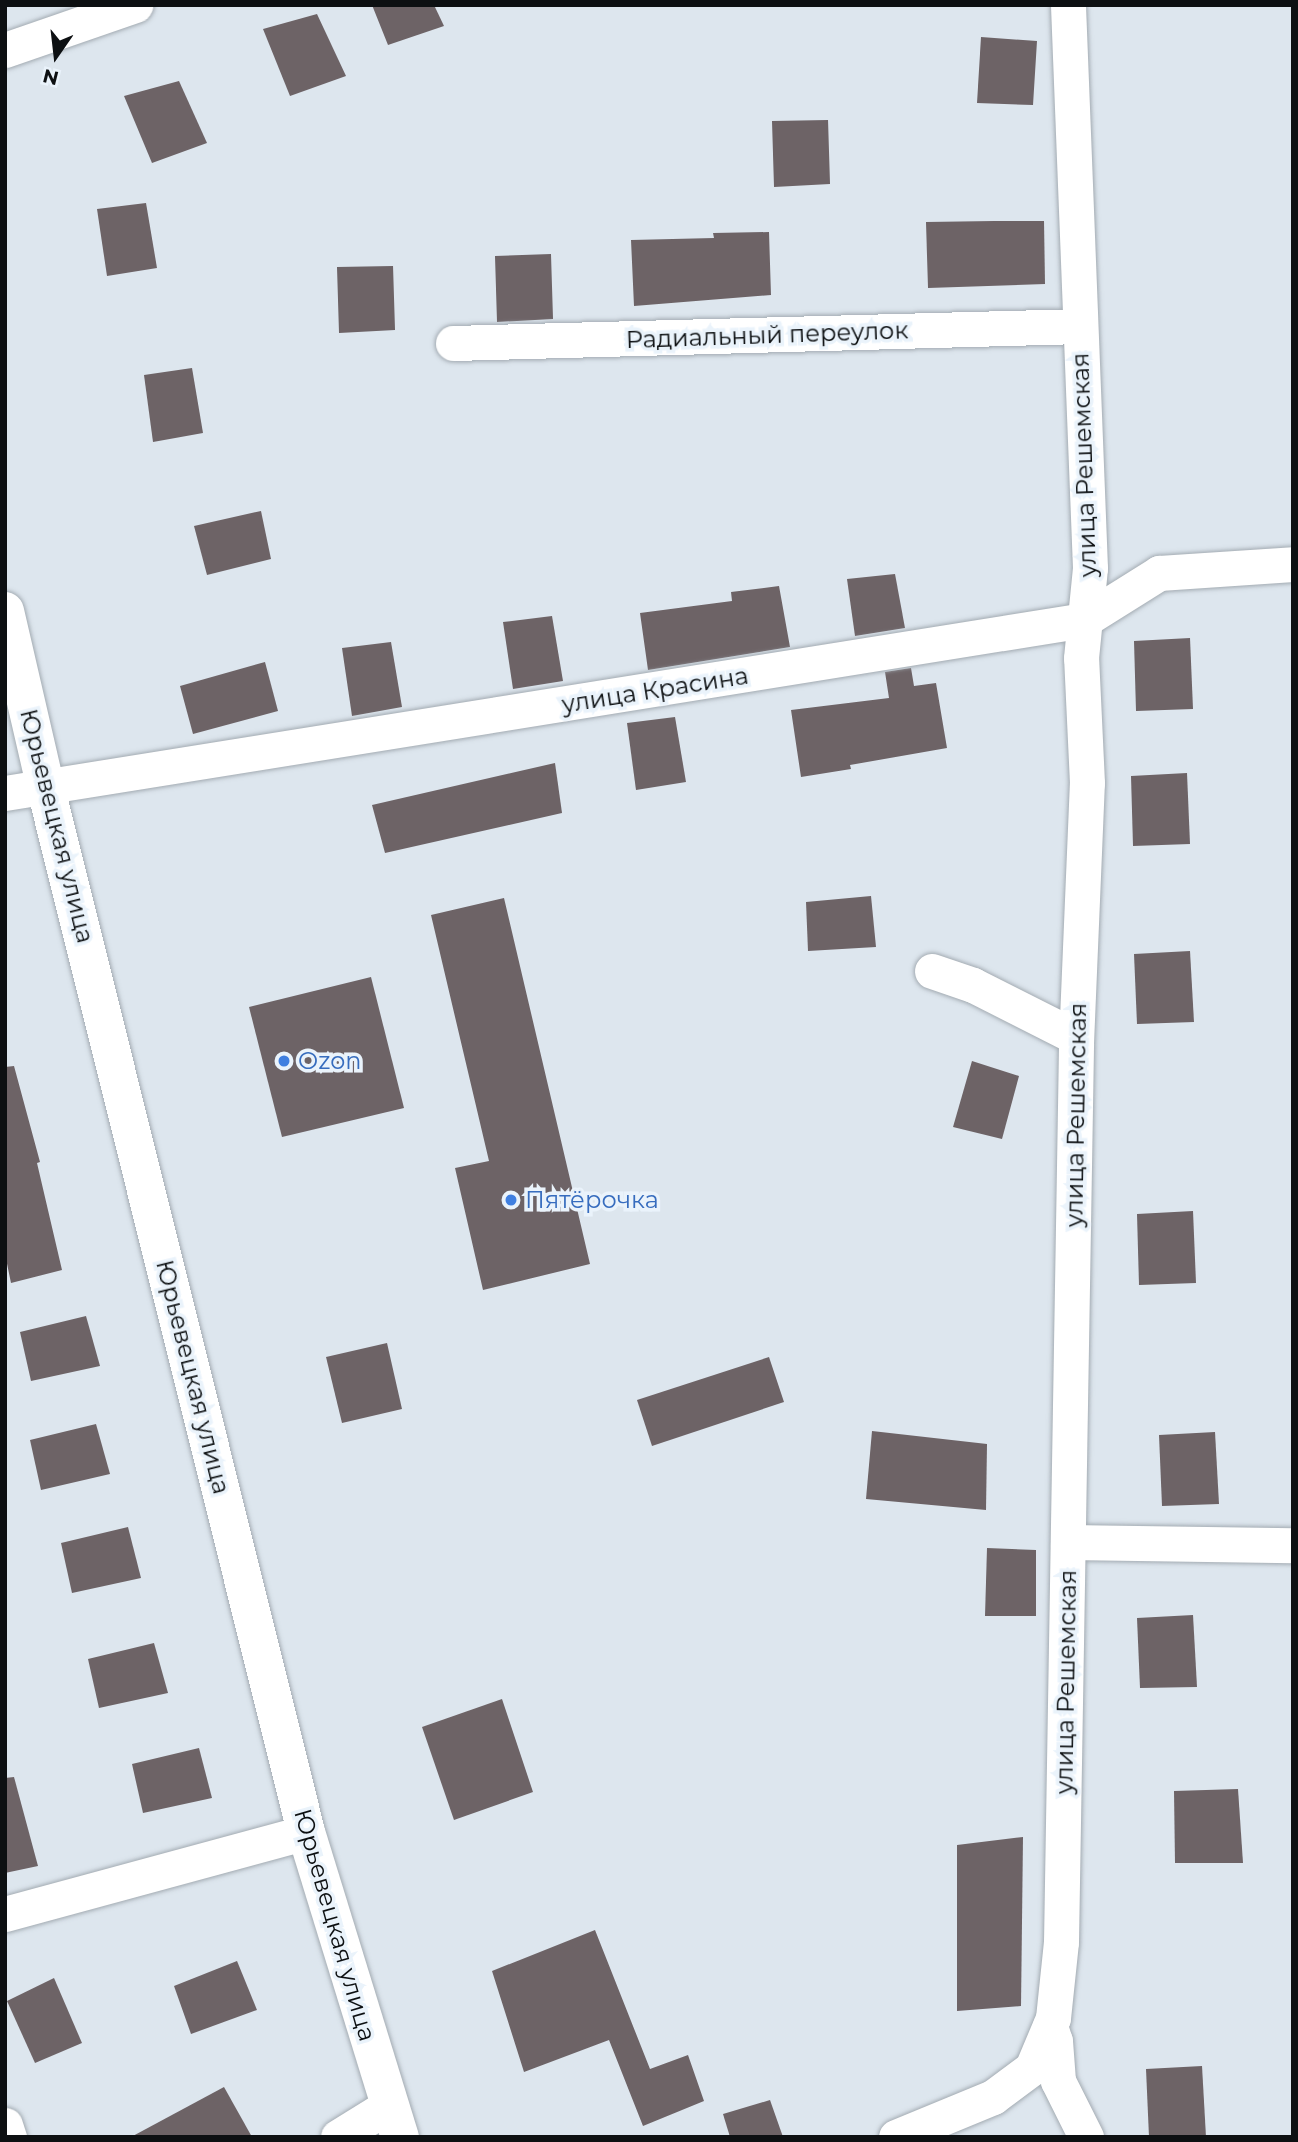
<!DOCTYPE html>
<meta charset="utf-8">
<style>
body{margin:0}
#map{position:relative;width:1298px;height:2142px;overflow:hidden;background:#dde6ee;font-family:Montserrat,sans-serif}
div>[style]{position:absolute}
.building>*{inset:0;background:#6d6366}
.roads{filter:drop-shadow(0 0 2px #a3abb2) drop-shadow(0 0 2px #a3abb2)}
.street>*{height:35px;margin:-17.5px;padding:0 17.5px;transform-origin:17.5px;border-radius:17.5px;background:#fff}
.secondary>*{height:38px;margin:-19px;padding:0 19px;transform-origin:19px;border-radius:19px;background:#fff}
.dots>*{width:19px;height:19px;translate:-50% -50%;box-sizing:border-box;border:4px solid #eaf3fb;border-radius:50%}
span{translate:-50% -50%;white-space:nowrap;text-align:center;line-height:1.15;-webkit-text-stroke:7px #eaf3fb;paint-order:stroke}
.street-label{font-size:24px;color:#0d1012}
.shop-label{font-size:24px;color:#366cbe}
.left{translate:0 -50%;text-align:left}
.frame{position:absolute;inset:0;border:7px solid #0d1012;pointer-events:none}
.north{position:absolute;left:21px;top:21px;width:70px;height:70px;-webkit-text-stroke:5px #eaf3fb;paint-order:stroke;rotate:194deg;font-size:19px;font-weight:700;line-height:28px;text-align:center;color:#0d1012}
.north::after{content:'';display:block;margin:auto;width:24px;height:32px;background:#0d1012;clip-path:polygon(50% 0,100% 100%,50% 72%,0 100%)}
</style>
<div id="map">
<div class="building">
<div style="clip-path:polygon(372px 5px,434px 5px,444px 26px,388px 45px)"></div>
<div style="clip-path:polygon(317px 14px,346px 76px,290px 96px,263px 29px)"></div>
<div style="clip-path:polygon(981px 37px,1037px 41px,1033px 105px,977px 103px)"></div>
<div style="clip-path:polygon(179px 81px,207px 143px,152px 163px,124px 96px)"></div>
<div style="clip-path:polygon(828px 120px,830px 184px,774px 187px,772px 121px)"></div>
<div style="clip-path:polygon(146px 203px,157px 268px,107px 276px,97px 209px)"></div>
<div style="clip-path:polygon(994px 221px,1044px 221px,1045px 284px,928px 288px,926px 222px)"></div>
<div style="clip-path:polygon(769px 232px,771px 295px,634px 306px,631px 240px,714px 238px,713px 233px)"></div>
<div style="clip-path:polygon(551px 254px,553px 319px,497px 322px,495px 256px)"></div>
<div style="clip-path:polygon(393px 266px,395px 330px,339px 333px,337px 267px)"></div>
<div style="clip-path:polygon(192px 368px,203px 433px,153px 442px,144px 375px)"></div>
<div style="clip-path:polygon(261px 511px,271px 559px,207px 575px,194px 526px)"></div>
<div style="clip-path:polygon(895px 574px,905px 628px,855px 636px,847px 579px)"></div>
<div style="clip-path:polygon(779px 586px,790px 647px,648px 670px,640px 613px,732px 601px,731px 592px)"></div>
<div style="clip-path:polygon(552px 616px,563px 681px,513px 689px,503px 622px)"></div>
<div style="clip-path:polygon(1190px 638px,1193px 709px,1136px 711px,1134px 641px)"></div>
<div style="clip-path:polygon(391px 642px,402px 707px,352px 716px,342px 648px)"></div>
<div style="clip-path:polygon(265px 662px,278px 711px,193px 734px,180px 686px)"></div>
<div style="clip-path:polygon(911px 668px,914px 686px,936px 683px,947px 748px,850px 765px,851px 769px,801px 777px,791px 710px,889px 698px,885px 672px)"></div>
<div style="clip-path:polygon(675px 717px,686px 782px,636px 790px,627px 723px)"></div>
<div style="clip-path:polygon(555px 763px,562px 813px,385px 853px,372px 805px)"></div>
<div style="clip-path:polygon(1187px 773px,1190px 844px,1133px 846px,1131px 776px)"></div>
<div style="clip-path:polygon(871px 896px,876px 947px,808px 951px,806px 902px)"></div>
<div style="clip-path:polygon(504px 898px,590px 1264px,483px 1290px,455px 1168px,489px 1161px,431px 915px)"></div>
<div style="clip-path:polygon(1190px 951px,1194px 1022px,1137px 1024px,1134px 954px)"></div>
<div style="clip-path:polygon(371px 977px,404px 1108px,282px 1137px,249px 1007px)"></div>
<div style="clip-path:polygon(972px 1061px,1019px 1076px,1002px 1139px,953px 1127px)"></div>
<div style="clip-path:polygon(14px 1066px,40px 1162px,37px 1163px,62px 1270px,11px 1283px,5px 1254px,5px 1067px)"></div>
<div style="clip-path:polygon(1193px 1211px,1196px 1283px,1139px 1285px,1137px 1214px)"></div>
<div style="clip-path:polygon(86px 1316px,100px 1366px,31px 1381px,20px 1332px)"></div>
<div style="clip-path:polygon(387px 1343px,402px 1409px,342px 1423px,326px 1357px)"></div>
<div style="clip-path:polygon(769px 1357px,784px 1402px,652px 1446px,637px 1400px)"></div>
<div style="clip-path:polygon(96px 1424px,110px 1474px,41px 1490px,30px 1440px)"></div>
<div style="clip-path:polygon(872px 1431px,987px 1444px,986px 1510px,866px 1499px)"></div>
<div style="clip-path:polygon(1215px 1432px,1219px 1504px,1162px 1506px,1159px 1435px)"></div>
<div style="clip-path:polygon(128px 1527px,141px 1578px,72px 1593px,61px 1543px)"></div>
<div style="clip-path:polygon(987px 1548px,1036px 1550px,1036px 1616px,985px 1616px)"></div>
<div style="clip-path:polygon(1193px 1615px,1197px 1687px,1140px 1688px,1137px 1618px)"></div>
<div style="clip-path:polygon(154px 1643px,168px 1693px,99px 1708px,88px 1659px)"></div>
<div style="clip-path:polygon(502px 1699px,533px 1792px,454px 1820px,422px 1727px)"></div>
<div style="clip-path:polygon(199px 1748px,212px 1798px,143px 1813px,132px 1764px)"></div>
<div style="clip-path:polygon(14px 1777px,38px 1866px,5px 1873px,5px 1778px)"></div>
<div style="clip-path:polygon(1238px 1789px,1243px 1863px,1175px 1863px,1174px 1791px)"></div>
<div style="clip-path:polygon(1023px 1837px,1021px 2006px,957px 2011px,957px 1845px)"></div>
<div style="clip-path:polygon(595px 1930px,650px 2069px,688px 2055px,704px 2101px,643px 2126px,609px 2040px,524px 2072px,492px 1971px)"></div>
<div style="clip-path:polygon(237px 1961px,257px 2010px,191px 2034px,174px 1986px)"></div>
<div style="clip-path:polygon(54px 1978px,82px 2043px,35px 2063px,7px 2001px)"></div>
<div style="clip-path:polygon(1202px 2066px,1206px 2137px,1149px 2137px,1146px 2069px)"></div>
<div style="clip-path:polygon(224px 2087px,252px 2137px,131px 2137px)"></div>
<div style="clip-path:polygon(770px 2100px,783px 2137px,730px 2137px,723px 2114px)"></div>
</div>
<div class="roads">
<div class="street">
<div style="left:5px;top:50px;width:138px;rotate:-19.1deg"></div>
<div style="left:453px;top:343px;width:627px;rotate:-1.55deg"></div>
<div style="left:5px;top:793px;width:1093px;rotate:-9.11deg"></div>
<div style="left:1084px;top:620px;width:89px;rotate:-32.1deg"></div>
<div style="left:1159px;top:573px;width:134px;rotate:-3.8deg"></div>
<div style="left:932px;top:971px;width:43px;rotate:18.9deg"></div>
<div style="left:973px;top:985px;width:115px;rotate:26.8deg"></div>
<div style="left:1068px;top:1542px;width:225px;rotate:0.8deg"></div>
<div style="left:5px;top:1914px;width:312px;rotate:-15.2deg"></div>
<div style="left:1050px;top:2026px;width:16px;rotate:72deg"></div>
<div style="left:1055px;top:2041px;width:40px;rotate:85.7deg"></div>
<div style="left:1058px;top:2081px;width:63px;rotate:63.4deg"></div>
<div style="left:5px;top:2125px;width:13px;rotate:72deg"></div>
<div style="left:338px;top:2137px;width:59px;rotate:-31.8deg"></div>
<div style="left:896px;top:2137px;width:105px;rotate:-22.4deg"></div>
<div style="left:993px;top:2097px;width:49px;rotate:-36.6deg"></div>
<div style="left:1032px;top:2068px;width:54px;rotate:-67.2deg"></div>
<div style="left:1053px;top:2018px;width:76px;rotate:-84deg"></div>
<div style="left:1061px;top:1942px;width:899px;rotate:-89.04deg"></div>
<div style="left:1076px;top:1043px;width:260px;rotate:-87.6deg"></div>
<div style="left:1087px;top:783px;width:125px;rotate:-92.7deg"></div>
<div style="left:1081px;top:658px;width:90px;rotate:-84.3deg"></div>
<div style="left:1090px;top:568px;width:563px;rotate:-92.24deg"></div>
</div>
<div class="secondary">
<div style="left:5px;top:611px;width:183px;rotate:77deg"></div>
<div style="left:46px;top:789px;width:1075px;rotate:76deg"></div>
<div style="left:306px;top:1832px;width:319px;rotate:72.9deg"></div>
</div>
</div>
<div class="dots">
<div style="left:284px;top:1061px;background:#3f7fe0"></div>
<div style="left:511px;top:1200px;background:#3f7fe0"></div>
</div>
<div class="street-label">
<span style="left:767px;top:335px;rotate:-2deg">Радиальный переулок</span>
<span style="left:1084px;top:465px;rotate:-92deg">улица Решемская</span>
<span style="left:655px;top:690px;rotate:-9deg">улица Красина</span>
<span style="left:57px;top:826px;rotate:76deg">Юрьевецкая улица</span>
<span style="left:1076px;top:1115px;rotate:-89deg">улица Решемская</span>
<span style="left:193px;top:1377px;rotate:76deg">Юрьевецкая улица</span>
<span style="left:1066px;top:1682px;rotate:-89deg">улица Решемская</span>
<span style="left:335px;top:1925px;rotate:74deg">Юрьевецкая улица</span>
</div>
<div class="shop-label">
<span class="left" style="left:298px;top:1061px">Ozon</span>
<span class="left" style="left:525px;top:1200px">Пятёрочка</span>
</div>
<div class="frame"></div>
<div class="north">N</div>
</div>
